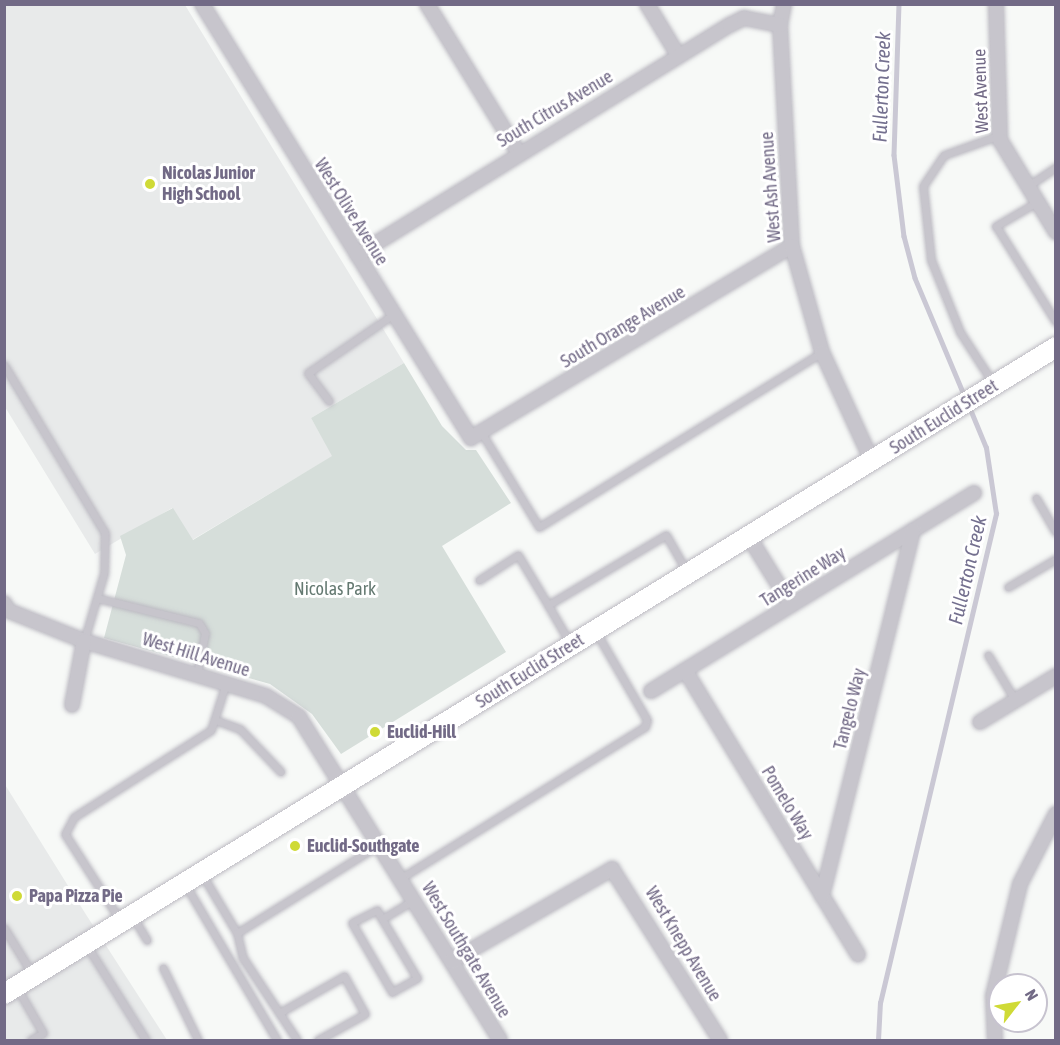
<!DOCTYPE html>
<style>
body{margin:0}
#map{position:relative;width:1060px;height:1045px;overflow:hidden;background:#f7f9f7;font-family:"Asap Condensed",sans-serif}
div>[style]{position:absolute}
.built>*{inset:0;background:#e8eaea}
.green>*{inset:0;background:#d6deda}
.stream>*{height:4.5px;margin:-2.25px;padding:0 2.25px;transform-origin:2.25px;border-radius:2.25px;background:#cac8d4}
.roads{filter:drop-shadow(0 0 2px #bcbac2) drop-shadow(0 0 2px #bcbac2)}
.service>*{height:7px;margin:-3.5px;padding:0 3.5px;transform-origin:3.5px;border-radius:3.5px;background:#c7c5cc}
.minor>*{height:14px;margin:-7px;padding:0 7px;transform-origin:7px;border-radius:7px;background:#c7c5cc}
.secondary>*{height:20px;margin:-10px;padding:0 10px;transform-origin:10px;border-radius:10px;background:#fff}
.dots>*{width:16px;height:16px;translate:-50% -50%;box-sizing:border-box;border:3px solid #fff;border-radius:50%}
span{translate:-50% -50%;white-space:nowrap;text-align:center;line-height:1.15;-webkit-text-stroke:6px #fff;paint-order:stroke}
.street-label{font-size:18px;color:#726a86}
.poi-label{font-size:18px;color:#726a86;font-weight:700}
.left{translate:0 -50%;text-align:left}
.park-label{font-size:18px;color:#647971}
.water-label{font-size:20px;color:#74708f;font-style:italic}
.frame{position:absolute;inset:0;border:6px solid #726a86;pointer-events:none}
.north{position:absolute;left:988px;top:973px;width:60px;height:60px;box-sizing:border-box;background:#fff;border:2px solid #c7c3cf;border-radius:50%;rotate:59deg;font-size:16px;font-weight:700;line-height:24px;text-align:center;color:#726a86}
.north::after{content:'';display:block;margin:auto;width:21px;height:27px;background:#cfda36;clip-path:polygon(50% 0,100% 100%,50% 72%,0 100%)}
</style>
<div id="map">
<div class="built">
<div style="clip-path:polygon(5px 5px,185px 5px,404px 363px,311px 418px,333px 456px,192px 540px,172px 508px,95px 554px,5px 407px)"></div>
<div style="clip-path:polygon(4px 783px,85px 913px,167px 1040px,5px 1040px)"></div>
</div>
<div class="green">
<div style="clip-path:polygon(404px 363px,442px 426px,466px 450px,476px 450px,511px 503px,442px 546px,506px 652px,341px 754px,312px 714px,270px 684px,104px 638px,126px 555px,120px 536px,173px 508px,193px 540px,332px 456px,311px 418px)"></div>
</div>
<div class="stream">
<div style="left:899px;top:4px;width:151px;rotate:91.9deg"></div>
<div style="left:894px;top:155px;width:82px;rotate:83deg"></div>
<div style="left:904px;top:236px;width:43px;rotate:75.3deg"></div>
<div style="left:915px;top:278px;width:129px;rotate:67.2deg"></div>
<div style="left:878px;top:1040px;width:37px;rotate:-87deg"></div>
<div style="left:880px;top:1003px;width:503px;rotate:-76.66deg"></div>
<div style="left:996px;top:514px;width:67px;rotate:-98.6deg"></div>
<div style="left:986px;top:448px;width:44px;rotate:-112.5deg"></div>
</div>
<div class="roads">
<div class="service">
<div style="left:1028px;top:186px;width:34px;rotate:-34deg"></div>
<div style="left:1037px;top:202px;width:48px;rotate:149.7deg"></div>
<div style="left:996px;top:226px;width:113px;rotate:58deg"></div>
<div style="left:4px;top:365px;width:196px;rotate:59deg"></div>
<div style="left:105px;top:533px;width:40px;rotate:91.4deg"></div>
<div style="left:104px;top:573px;width:71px;rotate:106.4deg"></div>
<div style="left:993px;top:383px;width:61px;rotate:-122.9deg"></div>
<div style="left:960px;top:332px;width:78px;rotate:-111.9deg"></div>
<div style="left:931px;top:260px;width:74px;rotate:-96.2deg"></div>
<div style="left:923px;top:186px;width:37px;rotate:-56deg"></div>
<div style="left:944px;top:155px;width:59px;rotate:-19.7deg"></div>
<div style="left:329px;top:401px;width:35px;rotate:-127deg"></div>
<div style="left:308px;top:373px;width:104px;rotate:-34.5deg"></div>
<div style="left:481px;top:432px;width:111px;rotate:58.6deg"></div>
<div style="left:539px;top:527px;width:333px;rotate:-31.7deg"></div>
<div style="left:1036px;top:498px;width:39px;rotate:60deg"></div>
<div style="left:479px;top:580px;width:46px;rotate:-32.7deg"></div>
<div style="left:518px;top:555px;width:58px;rotate:59deg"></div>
<div style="left:1008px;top:587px;width:56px;rotate:-30.3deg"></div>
<div style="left:97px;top:598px;width:105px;rotate:13.8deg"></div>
<div style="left:199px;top:623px;width:12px;rotate:59deg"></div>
<div style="left:205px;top:633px;width:42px;rotate:101deg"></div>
<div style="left:570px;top:643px;width:44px;rotate:-120.1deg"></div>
<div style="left:548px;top:605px;width:137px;rotate:-30.7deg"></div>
<div style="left:666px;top:535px;width:43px;rotate:60.4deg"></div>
<div style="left:988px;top:655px;width:52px;rotate:59deg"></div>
<div style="left:218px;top:721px;width:23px;rotate:20deg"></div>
<div style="left:240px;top:729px;width:59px;rotate:46.4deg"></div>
<div style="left:203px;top:876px;width:66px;rotate:59.2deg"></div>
<div style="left:237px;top:933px;width:26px;rotate:77deg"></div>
<div style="left:243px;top:958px;width:98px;rotate:56.6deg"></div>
<div style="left:401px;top:878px;width:287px;rotate:-31.8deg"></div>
<div style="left:645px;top:727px;width:7px;rotate:-74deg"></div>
<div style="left:647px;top:720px;width:102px;rotate:-120.1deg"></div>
<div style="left:185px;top:884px;width:181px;rotate:59.5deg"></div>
<div style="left:133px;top:917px;width:27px;rotate:59deg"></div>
<div style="left:382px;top:919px;width:10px;rotate:-119deg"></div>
<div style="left:377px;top:910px;width:28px;rotate:153deg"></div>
<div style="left:352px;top:923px;width:80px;rotate:59.9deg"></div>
<div style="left:392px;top:992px;width:29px;rotate:-29deg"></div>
<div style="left:417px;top:978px;width:69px;rotate:-120.7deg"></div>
<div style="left:382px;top:919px;width:37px;rotate:-31deg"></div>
<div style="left:120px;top:920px;width:102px;rotate:-122.6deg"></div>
<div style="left:65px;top:834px;width:19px;rotate:-62deg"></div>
<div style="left:74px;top:817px;width:162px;rotate:-32.4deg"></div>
<div style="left:211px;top:730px;width:49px;rotate:-72.3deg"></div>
<div style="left:4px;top:928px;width:55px;rotate:58.3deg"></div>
<div style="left:237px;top:933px;width:168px;rotate:-31.9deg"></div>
<div style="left:87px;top:946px;width:111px;rotate:57.9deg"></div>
<div style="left:163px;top:968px;width:80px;rotate:64.1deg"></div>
<div style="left:17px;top:988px;width:52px;rotate:60deg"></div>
<div style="left:43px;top:1033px;width:14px;rotate:150deg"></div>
<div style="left:279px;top:1013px;width:75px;rotate:-29.6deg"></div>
<div style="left:344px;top:976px;width:43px;rotate:61.1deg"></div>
<div style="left:365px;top:1014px;width:54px;rotate:151deg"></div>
</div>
<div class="minor">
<div style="left:202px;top:4px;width:511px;rotate:58.21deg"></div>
<div style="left:471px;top:438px;width:374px;rotate:-30.9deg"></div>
<div style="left:427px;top:4px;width:174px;rotate:58.4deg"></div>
<div style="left:647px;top:4px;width:60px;rotate:58.7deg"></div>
<div style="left:784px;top:4px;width:21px;rotate:101deg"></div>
<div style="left:780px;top:25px;width:221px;rotate:86.9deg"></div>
<div style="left:792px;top:246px;width:110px;rotate:74.2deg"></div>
<div style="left:822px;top:352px;width:120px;rotate:65.4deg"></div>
<div style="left:996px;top:4px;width:136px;rotate:88.3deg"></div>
<div style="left:1000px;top:140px;width:108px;rotate:58.7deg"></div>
<div style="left:357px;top:255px;width:438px;rotate:-31.7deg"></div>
<div style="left:730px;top:25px;width:16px;rotate:-27deg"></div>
<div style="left:744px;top:18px;width:37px;rotate:11deg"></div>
<div style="left:749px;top:537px;width:80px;rotate:58.3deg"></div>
<div style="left:4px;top:603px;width:9px;rotate:58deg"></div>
<div style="left:9px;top:611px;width:81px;rotate:21.8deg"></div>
<div style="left:84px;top:641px;width:190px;rotate:16.8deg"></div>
<div style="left:266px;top:696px;width:39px;rotate:32deg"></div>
<div style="left:299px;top:717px;width:380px;rotate:58.1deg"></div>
<div style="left:685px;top:670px;width:333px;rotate:58.7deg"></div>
<div style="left:651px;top:691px;width:379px;rotate:-31.5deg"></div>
<div style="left:72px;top:705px;width:65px;rotate:-79.4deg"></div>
<div style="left:980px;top:722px;width:89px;rotate:-31.2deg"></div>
<div style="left:822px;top:896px;width:377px;rotate:-76deg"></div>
<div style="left:452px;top:961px;width:185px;rotate:-29.9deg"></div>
<div style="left:612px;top:869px;width:202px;rotate:57.7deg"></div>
<div style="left:995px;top:1040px;width:44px;rotate:-92.6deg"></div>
<div style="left:993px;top:996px;width:115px;rotate:-76.4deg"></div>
<div style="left:1020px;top:884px;width:79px;rotate:-62.8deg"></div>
</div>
<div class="secondary">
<div style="left:4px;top:994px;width:1235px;rotate:-31.59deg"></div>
</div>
</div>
<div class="dots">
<div style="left:150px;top:184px;background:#cfda36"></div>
<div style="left:375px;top:732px;background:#cfda36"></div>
<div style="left:295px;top:846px;background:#cfda36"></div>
<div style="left:17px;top:896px;background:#cfda36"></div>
</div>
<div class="street-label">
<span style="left:981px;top:91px;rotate:-92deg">West Avenue</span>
<span style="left:555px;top:109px;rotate:-31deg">South Citrus Avenue</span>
<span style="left:771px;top:187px;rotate:-94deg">West Ash Avenue</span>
<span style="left:351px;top:212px;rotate:58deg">West Olive Avenue</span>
<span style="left:623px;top:327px;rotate:-31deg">South Orange Avenue</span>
<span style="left:944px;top:417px;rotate:-32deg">South Euclid Street</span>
<span style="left:803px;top:577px;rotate:-32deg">Tangerine Way</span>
<span style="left:196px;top:655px;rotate:17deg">West Hill Avenue</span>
<span style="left:530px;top:671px;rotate:-32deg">South Euclid Street</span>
<span style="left:850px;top:709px;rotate:-76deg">Tangelo Way</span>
<span style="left:787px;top:803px;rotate:59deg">Pomelo Way</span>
<span style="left:683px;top:944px;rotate:59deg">West Knepp Avenue</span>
<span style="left:466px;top:950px;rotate:59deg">West Southgate Avenue</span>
</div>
<div class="poi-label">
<span class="left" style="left:162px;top:184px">Nicolas Junior<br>High School</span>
<span class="left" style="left:387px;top:732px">Euclid-Hill</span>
<span class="left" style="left:307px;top:846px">Euclid-Southgate</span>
<span class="left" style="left:29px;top:896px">Papa Pizza Pie</span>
</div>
<div class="park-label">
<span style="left:335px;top:589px">Nicolas Park</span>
</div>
<div class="water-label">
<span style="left:881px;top:87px;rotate:-88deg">Fullerton Creek</span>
<span style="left:967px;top:570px;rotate:-77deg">Fullerton Creek</span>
</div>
<div class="frame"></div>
<div class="north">N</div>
</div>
